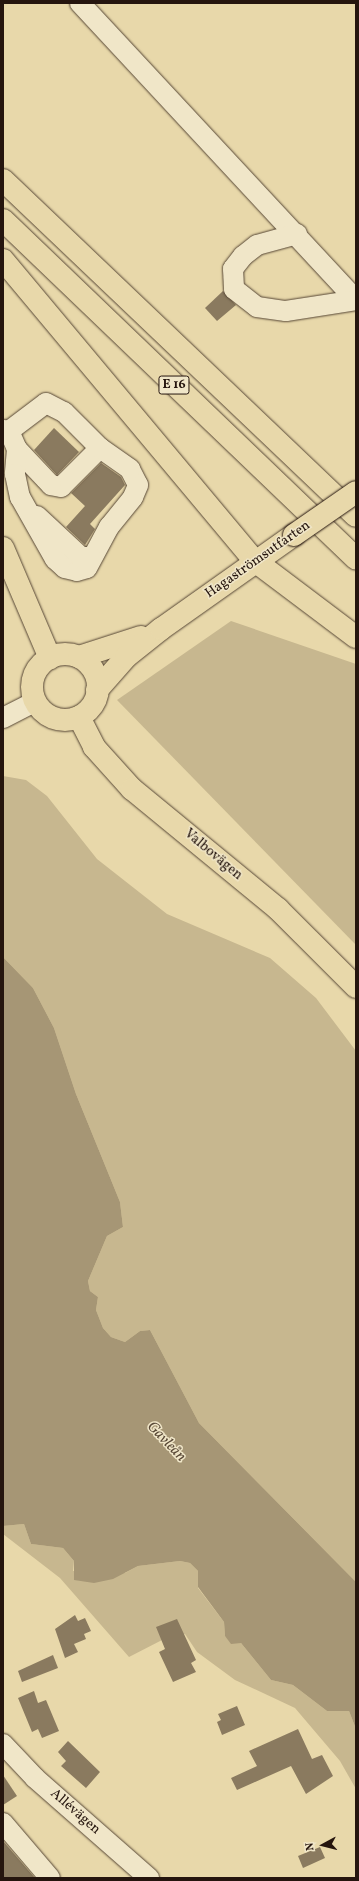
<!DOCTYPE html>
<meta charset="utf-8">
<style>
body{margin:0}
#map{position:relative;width:359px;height:1881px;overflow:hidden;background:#e8d8aa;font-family:Vollkorn,serif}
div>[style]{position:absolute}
.green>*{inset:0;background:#c7b78f}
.water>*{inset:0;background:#a69675}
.building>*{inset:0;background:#8a7a5f}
.roads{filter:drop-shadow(0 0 1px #564635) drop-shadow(0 0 1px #564635)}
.minor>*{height:20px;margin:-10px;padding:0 10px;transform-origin:10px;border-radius:10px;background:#f0e6c8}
.major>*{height:22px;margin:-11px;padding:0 11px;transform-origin:11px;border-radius:11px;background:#e8d8aa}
.major>.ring{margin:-11px;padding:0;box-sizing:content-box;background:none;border:22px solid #e8d8aa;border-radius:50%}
.highway>*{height:22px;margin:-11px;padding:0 11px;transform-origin:11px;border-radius:11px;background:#e8d8aa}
.bridges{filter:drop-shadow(0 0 1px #25150e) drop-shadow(0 0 1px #25150e)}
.major-bridge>*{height:22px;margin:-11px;padding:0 11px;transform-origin:11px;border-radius:11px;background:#e8d8aa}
span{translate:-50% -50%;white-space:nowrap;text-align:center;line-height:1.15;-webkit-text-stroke:3px #f0e6c8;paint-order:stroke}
.shield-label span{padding:1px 3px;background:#f0e6c8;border:1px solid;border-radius:3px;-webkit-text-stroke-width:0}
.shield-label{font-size:13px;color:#25150e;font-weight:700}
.street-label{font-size:14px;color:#25150e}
.water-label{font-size:15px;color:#594937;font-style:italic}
.frame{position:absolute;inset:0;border:4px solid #25150e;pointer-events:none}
.north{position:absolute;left:303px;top:1825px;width:40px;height:40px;-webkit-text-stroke:3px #f0e6c8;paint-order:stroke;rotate:263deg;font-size:11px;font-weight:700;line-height:16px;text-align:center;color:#25150e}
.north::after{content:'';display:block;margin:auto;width:14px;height:18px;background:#25150e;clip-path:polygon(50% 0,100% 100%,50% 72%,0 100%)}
</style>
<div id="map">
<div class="green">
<div style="clip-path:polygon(231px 621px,356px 664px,356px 945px,117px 700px)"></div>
<div style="clip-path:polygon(3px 776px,26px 780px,47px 796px,97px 859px,167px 914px,270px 958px,316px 998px,356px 1051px,356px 1582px,199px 1423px,150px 1330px,140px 1331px,125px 1342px,111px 1337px,103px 1328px,96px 1310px,98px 1297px,90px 1291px,88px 1281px,107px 1236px,123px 1227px,120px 1202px,76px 1094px,54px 1028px,33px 988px,3px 957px)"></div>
<div style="clip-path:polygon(24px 1524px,31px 1544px,63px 1548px,74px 1561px,73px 1571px,125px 1573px,138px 1566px,180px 1561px,190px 1563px,198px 1571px,198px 1588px,224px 1622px,225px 1636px,241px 1643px,271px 1680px,293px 1685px,327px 1711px,349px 1711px,356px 1729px,356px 1789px,340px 1761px,295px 1708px,235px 1680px,197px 1652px,185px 1634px,164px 1639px,129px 1657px,60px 1578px,3px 1534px,3px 1526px)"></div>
</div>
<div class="water">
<div style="clip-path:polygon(3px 957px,33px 988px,54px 1028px,76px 1094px,120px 1202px,123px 1227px,107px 1236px,88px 1281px,90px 1291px,98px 1297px,96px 1310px,103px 1328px,111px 1337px,125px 1342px,140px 1331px,150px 1330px,199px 1423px,356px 1582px,356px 1729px,349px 1711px,327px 1711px,293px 1685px,271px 1680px,241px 1643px,231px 1644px,225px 1636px,224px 1622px,198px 1587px,198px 1571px,190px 1563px,180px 1561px,138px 1566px,113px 1579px,94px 1583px,74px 1580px,74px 1561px,63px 1548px,31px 1544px,24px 1524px,3px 1526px)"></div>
</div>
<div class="building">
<div style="clip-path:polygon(223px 291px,236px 305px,217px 321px,205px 308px)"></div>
<div style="clip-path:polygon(54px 428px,79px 452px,57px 475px,34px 450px)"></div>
<div style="clip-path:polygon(101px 463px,121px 477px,125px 485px,90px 524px,95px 529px,85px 545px,66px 527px,85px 506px,71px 493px)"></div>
<div style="clip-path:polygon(75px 1615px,78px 1621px,85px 1618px,91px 1631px,84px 1634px,86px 1639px,74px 1644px,78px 1652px,65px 1658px,55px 1629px)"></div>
<div style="clip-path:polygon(177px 1619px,196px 1660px,191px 1663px,196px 1672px,173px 1682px,159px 1652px,165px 1649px,156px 1627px)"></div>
<div style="clip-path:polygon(53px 1655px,58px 1668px,22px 1682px,18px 1671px)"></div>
<div style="clip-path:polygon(34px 1691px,38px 1703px,46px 1700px,59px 1731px,42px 1738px,38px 1729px,32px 1732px,18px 1698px)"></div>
<div style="clip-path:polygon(237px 1706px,245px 1725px,222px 1735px,217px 1722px,221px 1720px,218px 1714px)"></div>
<div style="clip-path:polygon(298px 1729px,312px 1759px,322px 1755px,333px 1776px,306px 1794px,291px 1766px,237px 1790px,231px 1778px,257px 1766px,249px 1751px)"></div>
<div style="clip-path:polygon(68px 1741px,100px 1772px,86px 1788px,61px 1766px,66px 1761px,58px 1752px)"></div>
<div style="clip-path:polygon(3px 1775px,17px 1796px,3px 1805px)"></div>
<div style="clip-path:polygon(3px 1841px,35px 1878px,3px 1878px)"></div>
<div style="clip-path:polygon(320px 1847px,325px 1858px,303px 1868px,298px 1856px)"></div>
</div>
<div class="roads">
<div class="minor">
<div style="left:80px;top:3px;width:405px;rotate:47.1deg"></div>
<div style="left:297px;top:234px;width:41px;rotate:164.6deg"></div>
<div style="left:257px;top:245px;width:18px;rotate:142deg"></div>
<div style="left:243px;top:256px;width:16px;rotate:128deg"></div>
<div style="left:233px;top:269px;width:20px;rotate:87deg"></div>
<div style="left:234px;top:289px;width:29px;rotate:38deg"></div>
<div style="left:257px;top:307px;width:29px;rotate:8deg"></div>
<div style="left:286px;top:311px;width:71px;rotate:-8.9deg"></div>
<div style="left:3px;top:430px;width:6px;rotate:9deg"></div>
<div style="left:9px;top:431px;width:46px;rotate:-37.1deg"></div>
<div style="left:46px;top:403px;width:20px;rotate:27deg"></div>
<div style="left:64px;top:412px;width:51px;rotate:45deg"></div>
<div style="left:100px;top:448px;width:55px;rotate:135deg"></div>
<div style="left:61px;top:487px;width:10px;rotate:-169deg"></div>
<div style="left:51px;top:485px;width:50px;rotate:-133.4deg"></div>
<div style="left:17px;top:449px;width:20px;rotate:-114deg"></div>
<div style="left:17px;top:449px;width:25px;rotate:95deg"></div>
<div style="left:15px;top:474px;width:24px;rotate:78deg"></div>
<div style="left:20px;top:497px;width:71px;rotate:60.6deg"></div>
<div style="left:55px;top:559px;width:13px;rotate:42deg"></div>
<div style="left:65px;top:568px;width:12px;rotate:14deg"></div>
<div style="left:77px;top:571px;width:10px;rotate:-17deg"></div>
<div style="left:87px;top:568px;width:47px;rotate:-61.8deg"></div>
<div style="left:109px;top:527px;width:38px;rotate:-51deg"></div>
<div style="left:133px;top:497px;width:13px;rotate:-67deg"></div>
<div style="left:138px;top:485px;width:18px;rotate:-117deg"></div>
<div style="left:130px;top:469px;width:37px;rotate:-145deg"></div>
<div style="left:37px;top:516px;width:60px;rotate:43deg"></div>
<div style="left:81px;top:557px;width:10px"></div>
<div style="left:3px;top:718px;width:36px;rotate:-27deg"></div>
<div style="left:3px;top:1744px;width:47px;rotate:46.7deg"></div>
<div style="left:35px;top:1778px;width:152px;rotate:41.3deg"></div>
<div style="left:3px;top:1823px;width:72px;rotate:49.5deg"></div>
</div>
<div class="major">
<div style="left:3px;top:548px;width:120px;rotate:66.9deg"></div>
<div class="ring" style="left:32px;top:654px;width:44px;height:44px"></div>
<div style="left:79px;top:657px;width:65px;rotate:-17.9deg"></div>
<div style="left:97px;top:690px;width:44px;rotate:-48.7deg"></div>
<div style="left:126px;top:657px;width:45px;rotate:-38.7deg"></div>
<div style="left:161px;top:629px;width:163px;rotate:-35.3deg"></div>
<div style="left:79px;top:717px;width:34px;rotate:63deg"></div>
<div style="left:94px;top:747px;width:57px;rotate:47.9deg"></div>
<div style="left:132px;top:789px;width:189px;rotate:39.4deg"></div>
<div style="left:278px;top:909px;width:110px;rotate:45deg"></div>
</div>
<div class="highway">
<div style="left:3px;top:180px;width:487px;rotate:43.6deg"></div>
<div style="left:3px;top:220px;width:489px;rotate:43.8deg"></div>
<div style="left:3px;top:260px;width:393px;rotate:50.1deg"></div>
<div style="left:255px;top:561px;width:126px;rotate:37deg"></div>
</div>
</div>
<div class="bridges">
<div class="major-bridge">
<div style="left:294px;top:535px;width:75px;rotate:-34.7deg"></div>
</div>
</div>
<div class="shield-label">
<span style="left:174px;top:385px">E 16</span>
</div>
<div class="street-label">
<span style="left:258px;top:560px;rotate:-35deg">Hagaströmsutfarten</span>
<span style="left:213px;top:855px;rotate:40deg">Valbovägen</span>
<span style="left:75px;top:1812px;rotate:41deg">Allévägen</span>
</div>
<div class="water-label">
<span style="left:166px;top:1442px;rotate:46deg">Gavleån</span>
</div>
<div class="frame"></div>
<div class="north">N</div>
</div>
